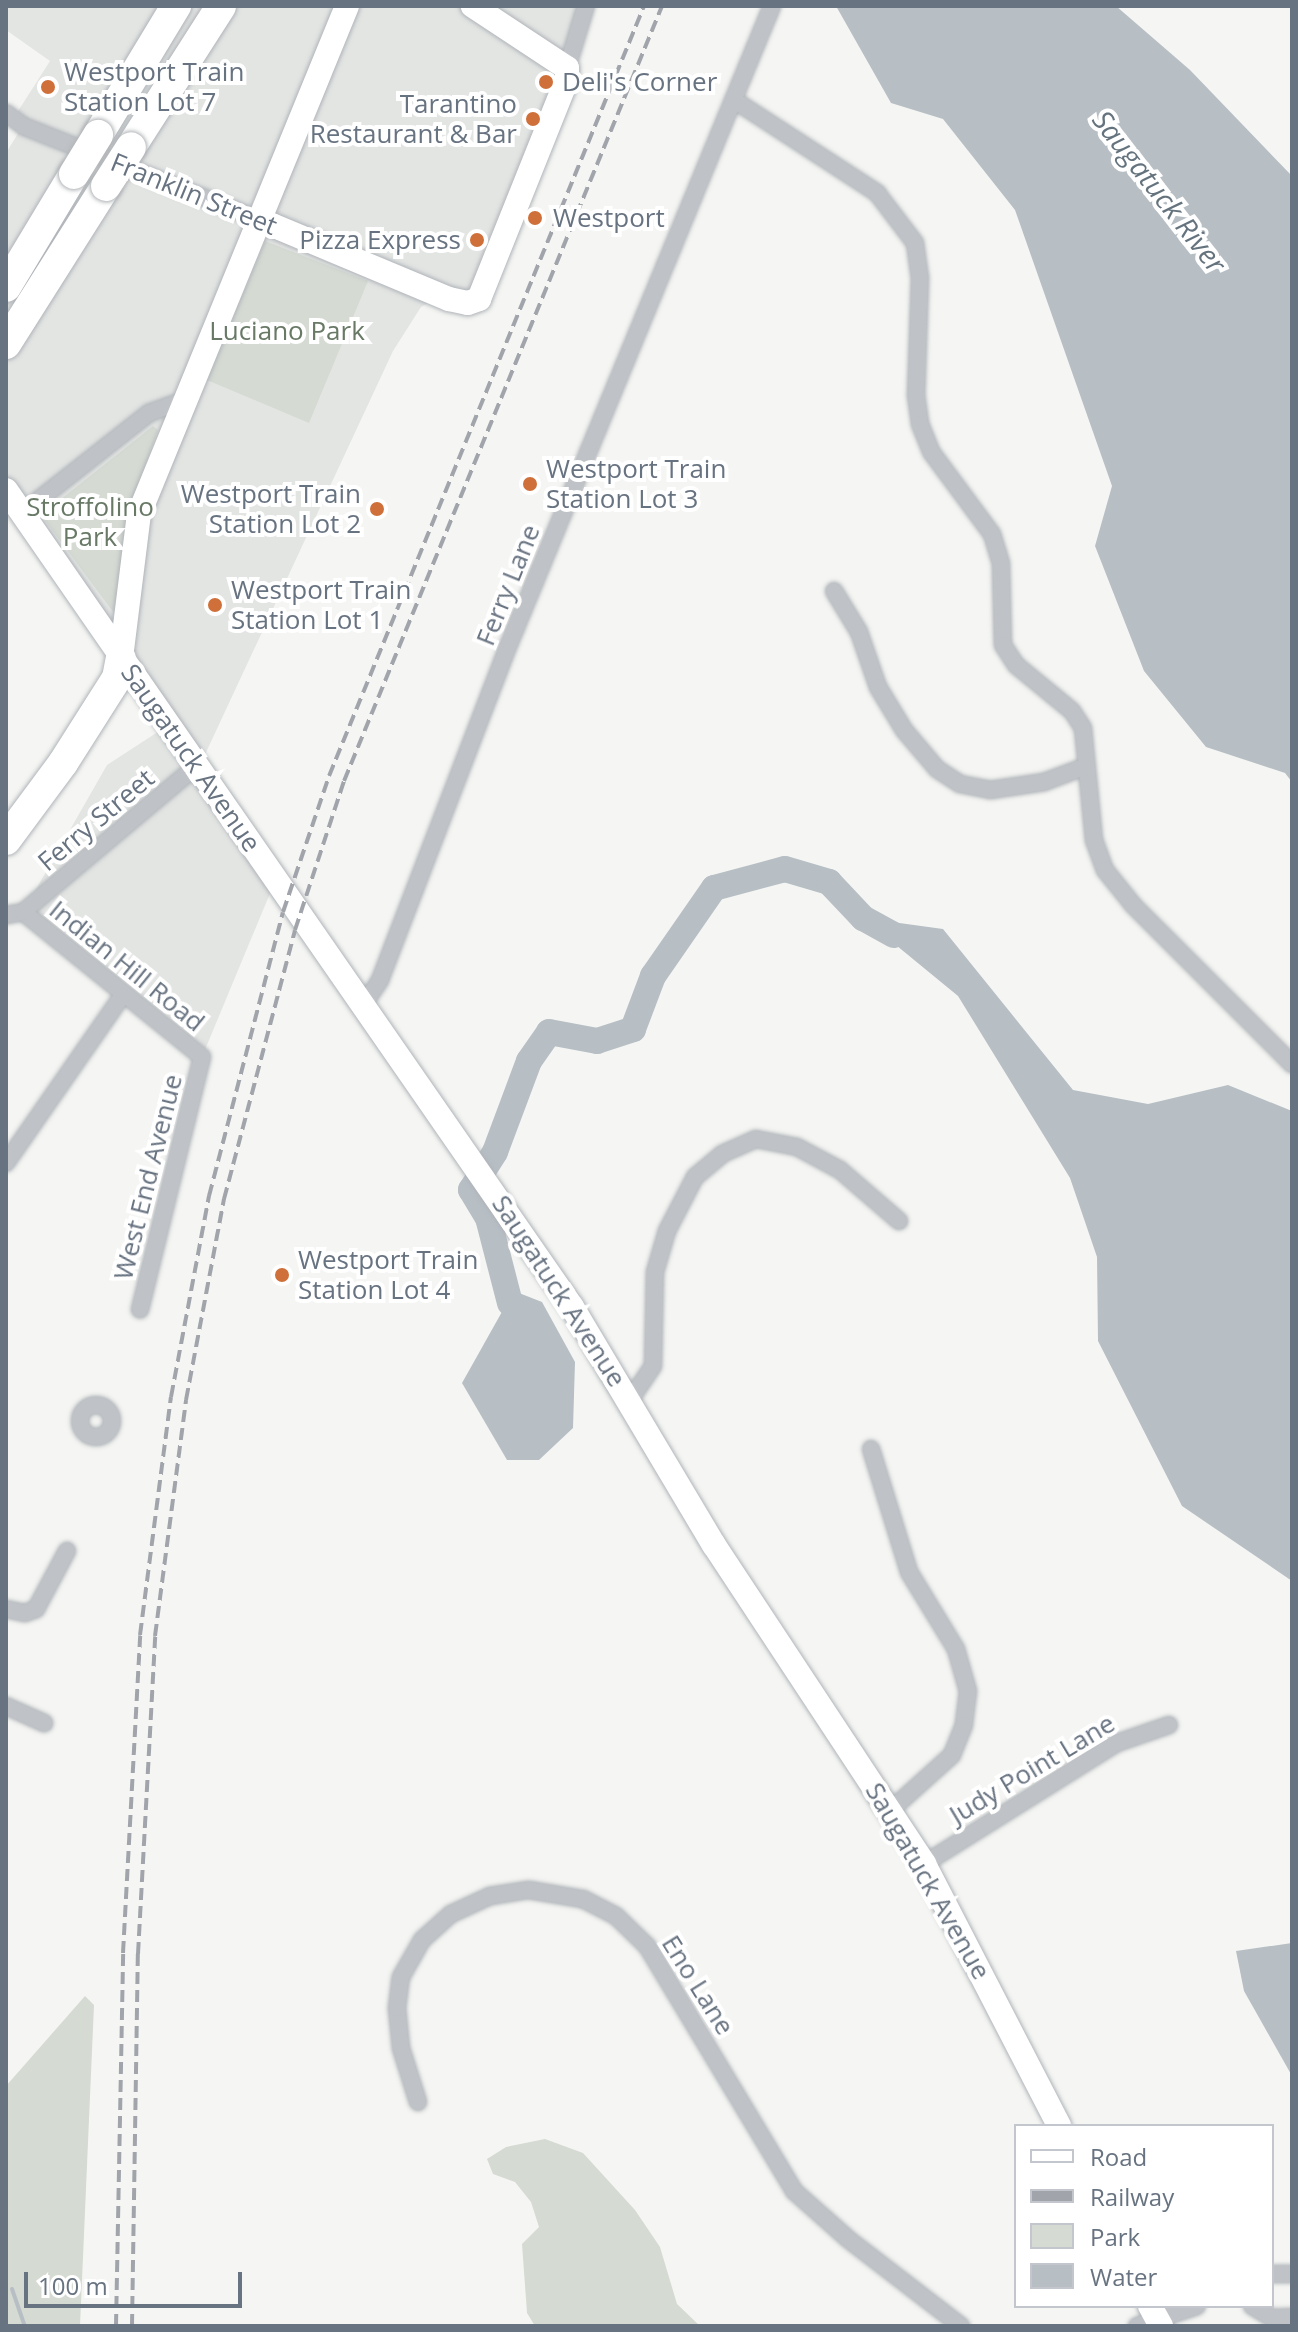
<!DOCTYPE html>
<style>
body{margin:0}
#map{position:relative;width:1298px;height:2332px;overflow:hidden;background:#f5f6f3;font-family:"Open Sans",sans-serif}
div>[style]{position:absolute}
.built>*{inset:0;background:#e3e5e3}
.green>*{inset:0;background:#d5dad3}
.water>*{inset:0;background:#b7bfc5}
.stream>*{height:4px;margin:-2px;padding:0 2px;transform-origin:2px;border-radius:2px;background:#b7bfc5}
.river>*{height:26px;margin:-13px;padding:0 13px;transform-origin:13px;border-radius:13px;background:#b7bfc5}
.roads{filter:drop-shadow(0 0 2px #b0b4b9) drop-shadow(0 0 2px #b0b4b9)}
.street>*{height:16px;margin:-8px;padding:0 8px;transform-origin:8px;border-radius:8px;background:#bfc2c6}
.street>.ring{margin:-8px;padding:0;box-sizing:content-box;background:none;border:16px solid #bfc2c6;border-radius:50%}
.secondary>*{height:24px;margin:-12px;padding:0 12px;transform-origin:12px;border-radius:12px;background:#fff}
.highway>*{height:30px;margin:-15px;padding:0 15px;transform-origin:15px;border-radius:15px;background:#fff}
.rail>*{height:4px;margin-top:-2px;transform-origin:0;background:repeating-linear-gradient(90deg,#a1a5ab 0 12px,transparent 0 18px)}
.bridges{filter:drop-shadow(0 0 2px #b2b5b8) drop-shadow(0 0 2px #b2b5b8)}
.highway-bridge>*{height:30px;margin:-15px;padding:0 15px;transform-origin:15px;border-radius:15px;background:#fff}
.dots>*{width:22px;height:22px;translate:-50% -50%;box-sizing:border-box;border:4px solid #fff;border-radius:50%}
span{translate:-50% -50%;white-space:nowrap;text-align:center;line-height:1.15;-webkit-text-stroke:8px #fff;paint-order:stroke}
.poi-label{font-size:26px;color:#687381}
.left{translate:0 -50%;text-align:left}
.right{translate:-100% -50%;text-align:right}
.street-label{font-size:26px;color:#687381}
.park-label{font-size:26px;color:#687966}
.water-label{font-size:28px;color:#64737d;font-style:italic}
.frame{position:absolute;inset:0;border:8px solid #687381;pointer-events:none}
.legend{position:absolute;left:1014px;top:2124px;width:260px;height:184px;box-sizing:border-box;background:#fff;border:2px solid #c3c7cd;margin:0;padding:10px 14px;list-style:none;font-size:24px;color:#687381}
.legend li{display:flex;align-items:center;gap:16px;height:40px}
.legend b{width:40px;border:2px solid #c3c7cd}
.scale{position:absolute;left:24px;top:2272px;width:218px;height:36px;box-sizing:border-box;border:4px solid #687381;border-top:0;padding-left:10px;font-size:24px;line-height:28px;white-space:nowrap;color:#687381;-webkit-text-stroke:6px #fff;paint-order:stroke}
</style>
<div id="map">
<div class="built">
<div style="clip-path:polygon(6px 6px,586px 6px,485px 290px,440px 296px,421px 307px,393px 351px,202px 761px,276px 879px,202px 1057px,23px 912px,107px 765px,170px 724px,6px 490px,6px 153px,22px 127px,13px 119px,50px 61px,6px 30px)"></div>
</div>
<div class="green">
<div style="clip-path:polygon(265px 241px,368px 281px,309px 423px,207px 380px)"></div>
<div style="clip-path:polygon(153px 426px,158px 430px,130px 508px,114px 613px,41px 515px)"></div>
<div style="clip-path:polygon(85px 1996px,94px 2005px,80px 2326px,6px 2326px,6px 2086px)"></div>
<div style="clip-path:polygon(545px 2139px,583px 2153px,635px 2210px,660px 2247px,677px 2304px,700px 2326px,535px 2326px,527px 2313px,522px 2244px,539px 2227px,531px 2202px,515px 2182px,493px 2174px,487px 2159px,506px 2147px)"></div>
</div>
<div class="water">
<div style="clip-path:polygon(836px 6px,1116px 6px,1190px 70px,1292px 176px,1292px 782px,1285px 773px,1206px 747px,1144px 671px,1095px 546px,1112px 486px,1015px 210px,943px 119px,891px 103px)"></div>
<div style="clip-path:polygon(863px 918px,943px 929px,1073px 1090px,1148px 1104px,1228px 1085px,1292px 1111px,1292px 1581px,1182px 1506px,1098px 1341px,1097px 1257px,1070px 1178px,958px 996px)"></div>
<div style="clip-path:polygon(519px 1293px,542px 1302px,575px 1362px,573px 1428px,539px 1460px,507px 1460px,462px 1383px,503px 1310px)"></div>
<div style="clip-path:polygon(1292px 1943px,1292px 2076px,1244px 1991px,1236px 1951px)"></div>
</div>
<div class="stream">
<div style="left:12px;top:2289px;width:39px;rotate:71deg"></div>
</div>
<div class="river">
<div style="left:510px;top:1303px;width:88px;rotate:-104.5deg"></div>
<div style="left:488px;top:1218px;width:33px;rotate:-121deg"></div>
<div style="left:471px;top:1190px;width:45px;rotate:-57.7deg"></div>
<div style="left:495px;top:1152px;width:97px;rotate:-69.5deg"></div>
<div style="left:529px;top:1061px;width:35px;rotate:-55deg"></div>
<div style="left:549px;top:1032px;width:49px;rotate:10.6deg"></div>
<div style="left:597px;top:1041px;width:38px;rotate:-18deg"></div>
<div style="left:633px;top:1029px;width:57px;rotate:-69.3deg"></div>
<div style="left:653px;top:976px;width:107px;rotate:-55.3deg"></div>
<div style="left:714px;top:888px;width:73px;rotate:-15deg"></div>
<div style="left:785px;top:869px;width:46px;rotate:16.5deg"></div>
<div style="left:829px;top:882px;width:50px;rotate:46.6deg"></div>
<div style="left:863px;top:918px;width:35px;rotate:29deg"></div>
</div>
<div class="roads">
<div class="street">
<div style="left:567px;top:68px;width:65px;rotate:-73deg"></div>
<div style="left:734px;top:100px;width:171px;rotate:33deg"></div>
<div style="left:877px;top:193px;width:63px;rotate:52.8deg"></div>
<div style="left:915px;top:243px;width:34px;rotate:82deg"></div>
<div style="left:920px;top:277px;width:118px;rotate:91.9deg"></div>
<div style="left:916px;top:395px;width:29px;rotate:82deg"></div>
<div style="left:920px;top:424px;width:31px;rotate:68deg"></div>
<div style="left:932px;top:453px;width:101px;rotate:53.5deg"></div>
<div style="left:992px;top:534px;width:31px;rotate:73deg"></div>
<div style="left:1001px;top:564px;width:81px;rotate:88.6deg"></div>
<div style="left:1003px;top:645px;width:24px;rotate:57deg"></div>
<div style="left:1016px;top:665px;width:72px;rotate:39.4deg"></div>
<div style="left:1072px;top:711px;width:20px;rotate:57deg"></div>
<div style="left:1083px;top:728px;width:113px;rotate:84.4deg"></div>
<div style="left:1094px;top:840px;width:32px;rotate:70deg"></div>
<div style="left:1105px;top:870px;width:45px;rotate:51.3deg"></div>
<div style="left:1133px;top:905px;width:225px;rotate:45deg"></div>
<div style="left:6px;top:113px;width:21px;rotate:37deg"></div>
<div style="left:23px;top:126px;width:255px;rotate:21.6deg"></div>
<div style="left:22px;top:513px;width:162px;rotate:-38.2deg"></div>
<div style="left:149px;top:413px;width:38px;rotate:-20deg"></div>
<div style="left:834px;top:591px;width:48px;rotate:58.6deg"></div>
<div style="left:859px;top:632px;width:58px;rotate:70.9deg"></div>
<div style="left:878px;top:687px;width:50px;rotate:58.8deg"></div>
<div style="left:904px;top:730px;width:51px;rotate:49.8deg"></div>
<div style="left:937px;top:769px;width:27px;rotate:33deg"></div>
<div style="left:960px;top:784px;width:31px;rotate:11deg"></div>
<div style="left:990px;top:790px;width:55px;rotate:-8.4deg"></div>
<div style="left:1044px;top:782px;width:43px;rotate:-20.6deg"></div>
<div style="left:23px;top:912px;width:230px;rotate:39deg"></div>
<div style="left:202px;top:1057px;width:260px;rotate:103.8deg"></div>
<div style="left:6px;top:915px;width:17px;rotate:-10deg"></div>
<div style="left:23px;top:912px;width:230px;rotate:-40.1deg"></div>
<div style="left:364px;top:1004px;width:29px;rotate:-56deg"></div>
<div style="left:380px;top:980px;width:362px;rotate:-69deg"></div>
<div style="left:510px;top:642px;width:688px;rotate:-67.61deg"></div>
<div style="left:6px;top:1163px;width:203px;rotate:-55.2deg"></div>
<div style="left:630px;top:1400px;width:41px;rotate:-55.9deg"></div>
<div style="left:653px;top:1366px;width:94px;rotate:-88.8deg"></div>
<div style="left:655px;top:1272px;width:43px;rotate:-73.7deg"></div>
<div style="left:667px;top:1231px;width:61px;rotate:-62.6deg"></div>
<div style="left:695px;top:1177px;width:35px;rotate:-40deg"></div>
<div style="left:722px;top:1154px;width:37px;rotate:-24deg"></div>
<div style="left:756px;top:1139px;width:42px;rotate:11deg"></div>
<div style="left:797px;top:1147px;width:49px;rotate:28.1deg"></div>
<div style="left:840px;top:1170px;width:78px;rotate:40.8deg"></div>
<div class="ring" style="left:80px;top:1405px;width:16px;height:16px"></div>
<div style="left:871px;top:1449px;width:129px;rotate:72.8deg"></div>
<div style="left:909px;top:1572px;width:90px;rotate:58.6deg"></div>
<div style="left:956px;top:1649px;width:44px;rotate:74.1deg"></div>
<div style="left:968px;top:1691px;width:34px;rotate:97deg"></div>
<div style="left:964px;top:1725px;width:32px;rotate:112deg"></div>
<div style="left:952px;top:1755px;width:82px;rotate:138deg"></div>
<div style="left:6px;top:1609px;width:19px;rotate:12deg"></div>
<div style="left:25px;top:1613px;width:12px;rotate:-20deg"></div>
<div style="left:36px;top:1609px;width:66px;rotate:-61.9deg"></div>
<div style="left:6px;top:1706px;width:42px;rotate:24.1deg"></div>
<div style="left:924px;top:1864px;width:228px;rotate:-32.1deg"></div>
<div style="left:1117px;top:1743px;width:55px;rotate:-19.1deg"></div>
<div style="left:418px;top:2102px;width:57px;rotate:-107.5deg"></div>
<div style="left:401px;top:2048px;width:40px;rotate:-95.7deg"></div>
<div style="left:397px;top:2008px;width:31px;rotate:-83deg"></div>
<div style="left:401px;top:1977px;width:43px;rotate:-60.4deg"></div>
<div style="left:422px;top:1940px;width:39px;rotate:-42deg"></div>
<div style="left:451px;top:1914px;width:43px;rotate:-24.8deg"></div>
<div style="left:490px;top:1896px;width:39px;rotate:-9deg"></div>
<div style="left:529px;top:1890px;width:55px;rotate:9.5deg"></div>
<div style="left:583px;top:1899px;width:37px;rotate:27deg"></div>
<div style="left:616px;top:1916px;width:43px;rotate:44.1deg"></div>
<div style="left:647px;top:1946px;width:286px;rotate:59deg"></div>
<div style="left:794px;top:2191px;width:72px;rotate:41.6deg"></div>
<div style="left:848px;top:2239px;width:143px;rotate:37.6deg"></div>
<div style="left:1272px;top:2274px;width:20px"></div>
<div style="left:1252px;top:2306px;width:23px;rotate:31deg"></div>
<div style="left:1272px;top:2318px;width:20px;rotate:-3deg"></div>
<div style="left:1137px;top:2326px;width:63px;rotate:-18.4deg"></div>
</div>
<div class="secondary">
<div style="left:260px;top:220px;width:205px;rotate:22.7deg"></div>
<div style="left:449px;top:299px;width:19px;rotate:12deg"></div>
<div style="left:468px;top:303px;width:12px;rotate:-20deg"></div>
<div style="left:479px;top:299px;width:237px;rotate:-68.2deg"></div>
<div style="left:567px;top:79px;width:11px;rotate:-90deg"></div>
<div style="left:567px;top:68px;width:113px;rotate:-146.6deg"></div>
<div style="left:6px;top:490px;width:994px;rotate:55.29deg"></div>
<div style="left:572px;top:1307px;width:277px;rotate:59.2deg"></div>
<div style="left:714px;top:1545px;width:382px;rotate:56.6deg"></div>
<div style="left:924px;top:1864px;width:295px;rotate:62.7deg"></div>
<div style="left:121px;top:658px;width:145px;rotate:-82.9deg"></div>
<div style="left:139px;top:514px;width:549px;rotate:-67.73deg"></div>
<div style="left:1150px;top:2306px;width:23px;rotate:61deg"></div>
</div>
<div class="highway">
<div style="left:98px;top:135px;width:151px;rotate:-58.8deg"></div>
<div style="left:131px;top:147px;width:167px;rotate:-57.4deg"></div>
<div style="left:6px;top:287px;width:132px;rotate:-59deg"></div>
<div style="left:6px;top:344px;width:187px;rotate:-57.7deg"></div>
<div style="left:6px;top:840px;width:96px;rotate:-53.5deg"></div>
<div style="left:63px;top:763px;width:101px;rotate:-57.6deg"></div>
<div style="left:117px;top:678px;width:20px;rotate:-79deg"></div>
</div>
</div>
<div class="rail">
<div style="left:116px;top:2326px;width:373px;rotate:-88.9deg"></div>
<div style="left:123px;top:1953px;width:318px;rotate:-86.9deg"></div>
<div style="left:140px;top:1635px;width:240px;rotate:-82.6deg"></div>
<div style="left:171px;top:1397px;width:205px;rotate:-79.3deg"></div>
<div style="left:209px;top:1196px;width:293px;rotate:-75.4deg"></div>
<div style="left:283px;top:912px;width:144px;rotate:-71.3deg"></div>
<div style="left:329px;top:776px;width:832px;rotate:-67.75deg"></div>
<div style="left:132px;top:2326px;width:372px;rotate:-89.1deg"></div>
<div style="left:138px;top:1954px;width:318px;rotate:-86.9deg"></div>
<div style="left:155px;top:1636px;width:238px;rotate:-82.5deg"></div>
<div style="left:186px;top:1400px;width:205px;rotate:-79.3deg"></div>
<div style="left:224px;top:1199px;width:278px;rotate:-75.2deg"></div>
<div style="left:295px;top:930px;width:157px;rotate:-71.8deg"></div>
<div style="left:344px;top:781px;width:838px;rotate:-67.69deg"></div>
</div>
<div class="bridges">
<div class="highway-bridge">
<div style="left:74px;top:174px;width:46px;rotate:-58.4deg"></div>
<div style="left:106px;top:186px;width:46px;rotate:-57.3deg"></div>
</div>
</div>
<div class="dots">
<div style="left:546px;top:82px;background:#cf703a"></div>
<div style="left:48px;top:87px;background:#cf703a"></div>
<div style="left:533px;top:119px;background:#cf703a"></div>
<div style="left:535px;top:218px;background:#cf703a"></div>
<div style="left:477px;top:240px;background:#cf703a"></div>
<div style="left:530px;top:484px;background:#cf703a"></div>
<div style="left:377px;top:509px;background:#cf703a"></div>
<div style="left:215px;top:605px;background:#cf703a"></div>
<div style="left:282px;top:1275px;background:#cf703a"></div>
</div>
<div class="poi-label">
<span class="left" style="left:64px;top:87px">Westport Train<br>Station Lot 7</span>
<span class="left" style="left:562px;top:82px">Deli's Corner</span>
<span class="right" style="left:517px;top:119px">Tarantino<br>Restaurant &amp; Bar</span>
<span class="left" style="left:553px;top:218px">Westport</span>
<span class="right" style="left:461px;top:240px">Pizza Express</span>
<span class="left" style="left:546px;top:484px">Westport Train<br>Station Lot 3</span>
<span class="right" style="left:361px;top:509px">Westport Train<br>Station Lot 2</span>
<span class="left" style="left:231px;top:605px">Westport Train<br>Station Lot 1</span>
<span class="left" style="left:298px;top:1275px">Westport Train<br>Station Lot 4</span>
</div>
<div class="street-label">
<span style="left:194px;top:194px;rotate:22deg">Franklin Street</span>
<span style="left:508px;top:585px;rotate:-68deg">Ferry Lane</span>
<span style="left:191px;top:758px;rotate:55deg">Saugatuck Avenue</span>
<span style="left:96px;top:820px;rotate:-40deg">Ferry Street</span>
<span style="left:127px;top:966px;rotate:39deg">Indian Hill Road</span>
<span style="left:148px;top:1177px;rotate:-76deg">West End Avenue</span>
<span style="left:559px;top:1291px;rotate:57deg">Saugatuck Avenue</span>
<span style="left:1032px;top:1769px;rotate:-31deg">Judy Point Lane</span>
<span style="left:928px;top:1881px;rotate:60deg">Saugatuck Avenue</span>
<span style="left:698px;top:1985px;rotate:58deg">Eno Lane</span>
</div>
<div class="park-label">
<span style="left:287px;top:331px">Luciano Park</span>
<span style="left:90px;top:522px">Stroffolino<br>Park</span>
</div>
<div class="water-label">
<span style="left:1160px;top:191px;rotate:52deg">Saugatuck River</span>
</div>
<div class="frame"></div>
<ul class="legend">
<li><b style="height:10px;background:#fff"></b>Road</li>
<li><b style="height:10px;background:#a1a5ab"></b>Railway</li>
<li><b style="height:22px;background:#d5dad3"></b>Park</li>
<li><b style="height:22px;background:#b7bfc5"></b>Water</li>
</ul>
<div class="scale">100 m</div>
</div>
